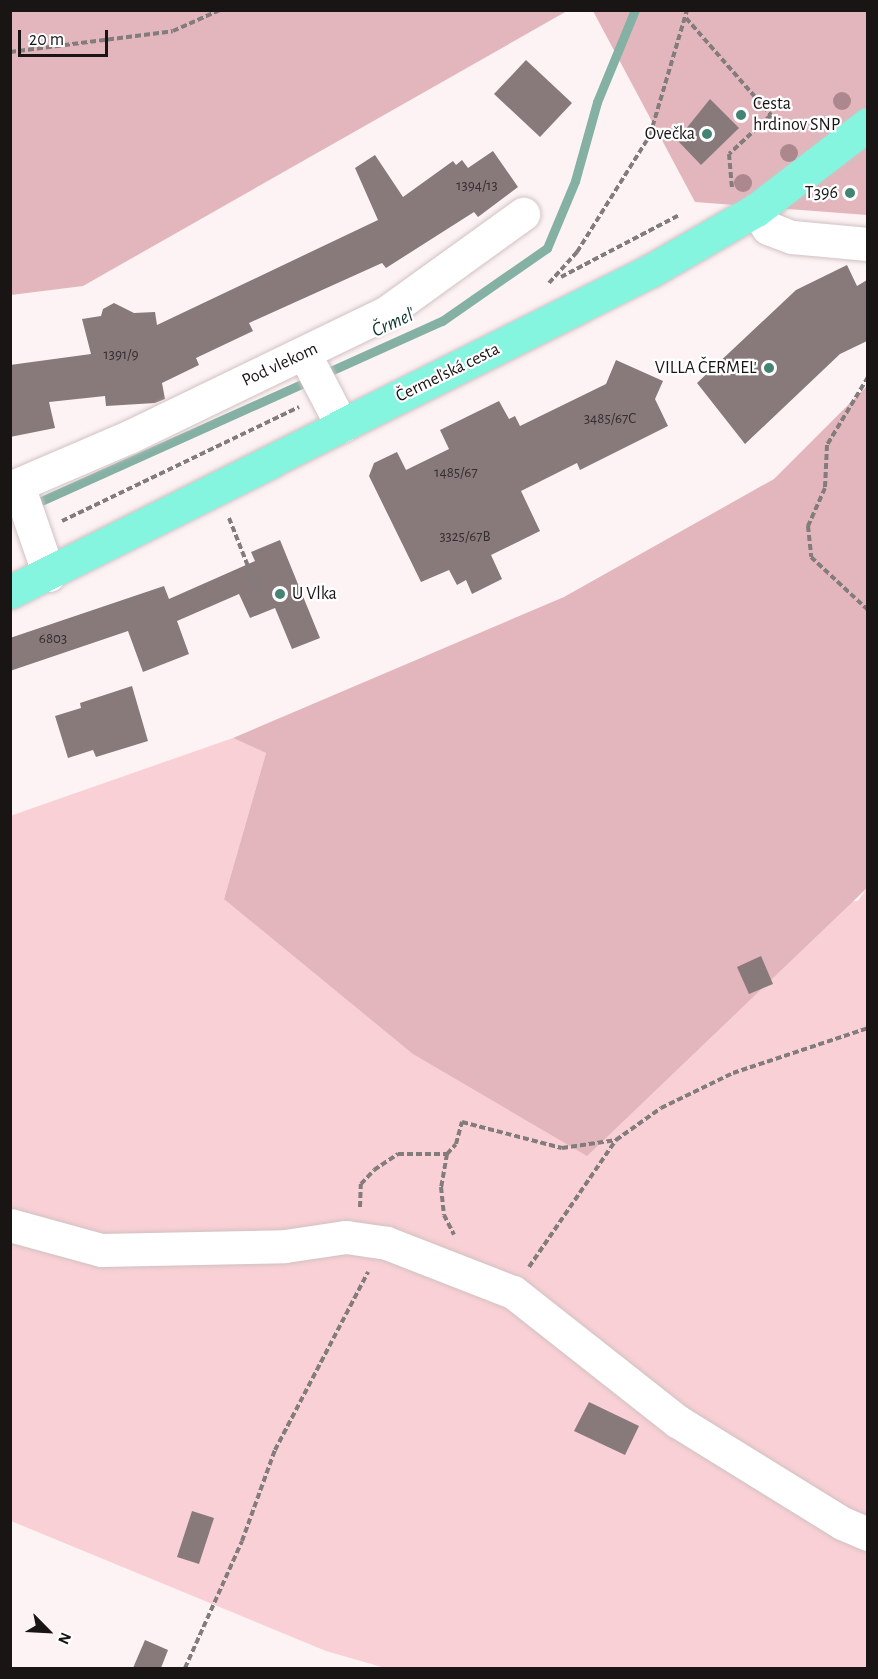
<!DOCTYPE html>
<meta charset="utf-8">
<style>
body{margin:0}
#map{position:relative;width:878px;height:1679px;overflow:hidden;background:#fdf3f4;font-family:"Alegreya Sans",sans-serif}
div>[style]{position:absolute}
.green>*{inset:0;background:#f9d0d5}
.forest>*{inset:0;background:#e2b6bc}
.stream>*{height:9px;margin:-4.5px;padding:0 4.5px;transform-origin:4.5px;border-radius:4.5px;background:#84b1a4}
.building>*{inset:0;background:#88797b}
.path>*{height:4px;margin-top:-2px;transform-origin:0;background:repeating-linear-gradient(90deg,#837c7c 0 6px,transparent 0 9px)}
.roads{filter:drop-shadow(0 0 2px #d1c1c2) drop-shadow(0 0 2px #d1c1c2)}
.minor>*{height:33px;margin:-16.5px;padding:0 16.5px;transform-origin:16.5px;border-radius:16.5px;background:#fff}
.major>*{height:33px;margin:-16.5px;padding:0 16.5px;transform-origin:16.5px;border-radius:16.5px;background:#85f5df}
.trees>*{width:18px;height:18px;margin:-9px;border-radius:50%;background:#ac888e}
.dots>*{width:16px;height:16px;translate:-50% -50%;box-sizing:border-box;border:3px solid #fff;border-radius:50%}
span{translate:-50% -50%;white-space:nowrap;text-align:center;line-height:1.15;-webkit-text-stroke:4.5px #fff;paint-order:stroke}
.number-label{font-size:15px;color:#362e2e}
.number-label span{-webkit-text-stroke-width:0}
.poi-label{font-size:18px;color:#1a1515}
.left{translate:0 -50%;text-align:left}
.right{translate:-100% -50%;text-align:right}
.street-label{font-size:18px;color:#1a1515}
.water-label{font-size:20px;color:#123b31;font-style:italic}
.frame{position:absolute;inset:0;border:12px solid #1a1515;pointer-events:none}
.north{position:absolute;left:18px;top:1601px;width:60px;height:60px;-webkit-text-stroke:4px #fff;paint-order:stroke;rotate:114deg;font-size:16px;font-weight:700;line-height:24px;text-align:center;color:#1a1515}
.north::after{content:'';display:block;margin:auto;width:21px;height:27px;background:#1a1515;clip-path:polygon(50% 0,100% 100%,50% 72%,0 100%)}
.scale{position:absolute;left:18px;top:30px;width:90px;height:27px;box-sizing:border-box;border:3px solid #1a1515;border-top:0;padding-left:8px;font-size:18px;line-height:21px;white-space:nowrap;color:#1a1515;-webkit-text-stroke:4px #fff;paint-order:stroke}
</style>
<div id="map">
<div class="green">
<div style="clip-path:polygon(233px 738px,266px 753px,224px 899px,858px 901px,867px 888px,867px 1668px,385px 1668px,326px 1651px,11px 1521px,10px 816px)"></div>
</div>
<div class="forest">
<div style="clip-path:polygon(10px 11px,11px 10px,567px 11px,83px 286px,11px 295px)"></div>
<div style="clip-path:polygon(593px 11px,867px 11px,867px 215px,695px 202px)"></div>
<div style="clip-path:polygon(867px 386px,867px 888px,587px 1156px,413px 1054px,224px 899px,266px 753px,233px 738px,564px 597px,774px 479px)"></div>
</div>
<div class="stream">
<div style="left:10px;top:515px;width:474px;rotate:-24.2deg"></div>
<div style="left:442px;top:321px;width:128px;rotate:-34.8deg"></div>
<div style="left:547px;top:248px;width:73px;rotate:-67.3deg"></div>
<div style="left:575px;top:181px;width:82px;rotate:-74.4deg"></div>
<div style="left:597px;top:102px;width:100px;rotate:-67.6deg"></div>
</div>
<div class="building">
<div style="clip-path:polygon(526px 60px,572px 103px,540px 137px,494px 94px)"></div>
<div style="clip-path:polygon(710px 99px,739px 128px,701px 165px,677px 140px)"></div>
<div style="clip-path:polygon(493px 151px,518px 187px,478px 217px,474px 212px,386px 268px,382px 263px,249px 323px,253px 331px,196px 358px,199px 365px,162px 383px,165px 399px,155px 403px,106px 406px,105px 396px,49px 402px,55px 428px,10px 437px,10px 365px,91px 354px,82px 319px,101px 316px,103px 309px,114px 303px,134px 313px,155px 312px,157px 325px,378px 220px,355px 168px,375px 155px,403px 197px,453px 161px,456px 165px,462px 160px,468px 168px)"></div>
<div style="clip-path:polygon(847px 265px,857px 286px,867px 280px,867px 341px,840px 354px,745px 444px,697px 383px,796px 290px)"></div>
<div style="clip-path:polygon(616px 360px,663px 381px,655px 399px,668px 426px,580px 470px,577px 463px,521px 491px,540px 531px,491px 555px,502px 579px,472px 594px,466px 580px,457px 585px,449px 570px,421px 582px,369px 476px,374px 463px,397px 452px,406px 470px,449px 449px,440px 430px,499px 401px,509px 419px,515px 416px,520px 426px,606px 384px)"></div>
<div style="clip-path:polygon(280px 540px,320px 638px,292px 649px,275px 608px,250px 618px,239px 594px,177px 621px,189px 654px,143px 672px,128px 631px,10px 671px,10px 638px,164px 586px,169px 599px,255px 561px,251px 552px)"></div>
<div style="clip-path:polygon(132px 686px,148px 741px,96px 757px,93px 750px,68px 758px,55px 716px,81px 708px,80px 703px)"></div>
<div style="clip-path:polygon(761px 956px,773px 984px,749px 994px,737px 967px)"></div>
<div style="clip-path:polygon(589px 1402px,639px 1426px,625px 1455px,574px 1431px)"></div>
<div style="clip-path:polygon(192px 1511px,214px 1518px,199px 1564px,177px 1557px)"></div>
<div style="clip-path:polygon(145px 1640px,168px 1650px,161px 1668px,133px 1668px)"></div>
</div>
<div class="path">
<div style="left:686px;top:18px;width:129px;rotate:48.8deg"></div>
<div style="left:771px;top:115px;width:57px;rotate:137.1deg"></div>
<div style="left:729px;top:154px;width:35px;rotate:85deg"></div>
<div style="left:10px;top:52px;width:164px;rotate:-7.3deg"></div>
<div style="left:173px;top:31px;width:51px;rotate:-24.1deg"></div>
<div style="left:561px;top:277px;width:133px;rotate:-27.7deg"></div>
<div style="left:549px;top:283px;width:42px;rotate:-47.9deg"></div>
<div style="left:577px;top:252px;width:138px;rotate:-58deg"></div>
<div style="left:650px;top:135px;width:130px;rotate:-73.5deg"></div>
<div style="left:868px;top:377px;width:79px;rotate:121.1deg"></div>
<div style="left:827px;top:445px;width:43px;rotate:92.7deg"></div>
<div style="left:825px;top:488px;width:42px;rotate:114.1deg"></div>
<div style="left:808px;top:526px;width:31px;rotate:84deg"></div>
<div style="left:811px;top:557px;width:78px;rotate:42.9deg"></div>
<div style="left:229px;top:518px;width:76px;rotate:68.5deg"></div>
<div style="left:62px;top:521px;width:263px;rotate:-25.7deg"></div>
<div style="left:447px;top:1154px;width:34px;rotate:100deg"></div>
<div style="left:441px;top:1187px;width:28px;rotate:84deg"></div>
<div style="left:444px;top:1215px;width:22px;rotate:63deg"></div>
<div style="left:360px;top:1207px;width:23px;rotate:-88deg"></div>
<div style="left:361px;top:1184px;width:19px;rotate:-47deg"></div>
<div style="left:374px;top:1170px;width:29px;rotate:-34deg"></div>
<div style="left:398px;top:1154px;width:49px"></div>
<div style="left:447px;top:1154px;width:13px;rotate:-48deg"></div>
<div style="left:456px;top:1144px;width:23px;rotate:-75deg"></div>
<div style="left:462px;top:1122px;width:103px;rotate:14.6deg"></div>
<div style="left:562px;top:1148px;width:55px;rotate:-8.4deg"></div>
<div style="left:529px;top:1267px;width:154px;rotate:-55.6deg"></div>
<div style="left:616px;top:1140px;width:55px;rotate:-35.4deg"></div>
<div style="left:661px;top:1108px;width:80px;rotate:-25.9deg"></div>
<div style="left:733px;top:1073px;width:142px;rotate:-18.4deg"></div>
<div style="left:185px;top:1668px;width:139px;rotate:-65.8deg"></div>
<div style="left:242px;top:1541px;width:97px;rotate:-70.1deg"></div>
<div style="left:275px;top:1450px;width:201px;rotate:-62.4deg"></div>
</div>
<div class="roads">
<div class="minor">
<div style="left:756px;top:210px;width:22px;rotate:56deg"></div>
<div style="left:768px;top:228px;width:26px;rotate:21deg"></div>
<div style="left:792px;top:237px;width:76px;rotate:5.3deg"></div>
<div style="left:304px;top:353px;width:82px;rotate:62.5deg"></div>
<div style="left:18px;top:485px;width:95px;rotate:71deg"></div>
<div style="left:10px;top:488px;width:132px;rotate:-23.3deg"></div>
<div style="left:131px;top:436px;width:284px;rotate:-25.8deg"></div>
<div style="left:387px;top:312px;width:168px;rotate:-35.8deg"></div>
<div style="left:10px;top:1225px;width:94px;rotate:15.4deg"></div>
<div style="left:101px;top:1250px;width:184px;rotate:-1.2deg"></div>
<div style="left:285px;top:1246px;width:62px;rotate:-8.4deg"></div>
<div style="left:346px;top:1237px;width:41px;rotate:8.3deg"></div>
<div style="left:387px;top:1243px;width:135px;rotate:21.3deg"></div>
<div style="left:513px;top:1292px;width:209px;rotate:38.2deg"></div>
<div style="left:677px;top:1421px;width:194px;rotate:31.7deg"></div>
<div style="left:842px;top:1523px;width:28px;rotate:23deg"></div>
</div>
<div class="major">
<div style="left:10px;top:592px;width:718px;rotate:-26.64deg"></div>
<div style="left:652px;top:270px;width:120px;rotate:-30deg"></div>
<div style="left:756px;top:210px;width:141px;rotate:-37.5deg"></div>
</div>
</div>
<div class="trees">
<div style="left:842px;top:101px"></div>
<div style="left:789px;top:153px"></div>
<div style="left:743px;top:183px"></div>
</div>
<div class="dots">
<div style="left:741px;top:115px;background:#438473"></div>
<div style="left:707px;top:134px;background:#438473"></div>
<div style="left:850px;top:193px;background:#438473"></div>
<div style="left:769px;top:368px;background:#438473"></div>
<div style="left:280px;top:594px;background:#438473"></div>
</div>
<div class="number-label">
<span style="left:477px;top:186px">1394/13</span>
<span style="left:121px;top:355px">1391/9</span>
<span style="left:610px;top:419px">3485/67C</span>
<span style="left:456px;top:473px">1485/67</span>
<span style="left:465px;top:537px">3325/67B</span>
<span style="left:53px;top:639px">6803</span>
</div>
<div class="poi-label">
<span class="left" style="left:753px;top:115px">Cesta<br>hrdinov SNP</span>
<span class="right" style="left:695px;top:134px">Ovečka</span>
<span class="right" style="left:838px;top:193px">T396</span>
<span class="right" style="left:757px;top:368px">VILLA ČERMEĽ</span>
<span class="left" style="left:292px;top:594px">U Vlka</span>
</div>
<div class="street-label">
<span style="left:280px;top:365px;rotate:-25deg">Pod vlekom</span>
<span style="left:448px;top:373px;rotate:-26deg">Čermeľská cesta</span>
</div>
<div class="water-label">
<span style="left:393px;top:323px;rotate:-24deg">Črmeľ</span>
</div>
<div class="frame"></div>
<div class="north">N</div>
<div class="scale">20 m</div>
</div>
